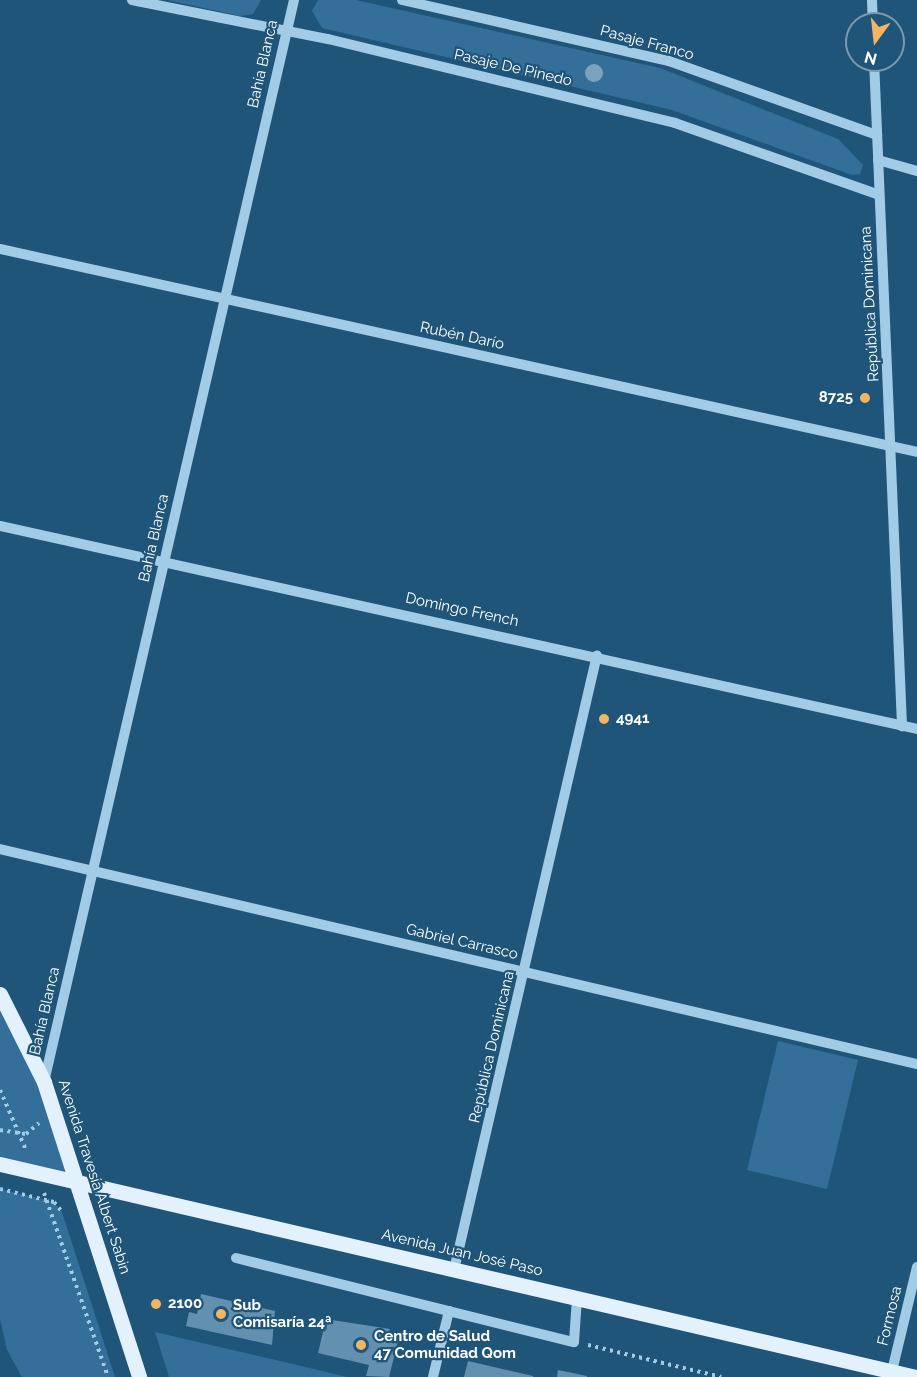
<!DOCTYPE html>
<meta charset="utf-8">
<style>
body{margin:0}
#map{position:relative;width:917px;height:1377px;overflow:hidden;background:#20557a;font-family:Raleway,sans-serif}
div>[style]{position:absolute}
.green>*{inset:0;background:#336f98}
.building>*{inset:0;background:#6290b1}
.path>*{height:4px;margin-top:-2px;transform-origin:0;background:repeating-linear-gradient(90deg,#a2cbe6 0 3px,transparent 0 7.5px)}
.minor>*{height:10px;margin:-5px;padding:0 5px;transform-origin:5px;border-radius:5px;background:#a2cbe6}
.major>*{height:15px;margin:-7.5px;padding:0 7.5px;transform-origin:7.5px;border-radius:7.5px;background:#e3f1fd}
.trees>*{width:18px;height:18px;margin:-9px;border-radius:50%;background:#7ba3bd}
.dots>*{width:16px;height:16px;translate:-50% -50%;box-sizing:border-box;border:3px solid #20557a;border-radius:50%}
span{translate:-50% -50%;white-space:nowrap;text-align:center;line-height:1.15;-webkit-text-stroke:4.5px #20557a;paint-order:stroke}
.street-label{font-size:15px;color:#fff}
.poi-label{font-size:15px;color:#fff;font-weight:700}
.right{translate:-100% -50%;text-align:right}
.left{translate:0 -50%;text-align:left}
.north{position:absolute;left:845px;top:12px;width:60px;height:60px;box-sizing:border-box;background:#20557a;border:2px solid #7999af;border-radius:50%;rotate:195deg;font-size:16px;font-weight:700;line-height:24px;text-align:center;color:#fff}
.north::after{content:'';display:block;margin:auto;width:21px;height:27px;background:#f3b463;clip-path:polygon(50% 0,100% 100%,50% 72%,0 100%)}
</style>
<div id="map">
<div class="green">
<div style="clip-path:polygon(167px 0,261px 0,253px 14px,240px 16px)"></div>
<div style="clip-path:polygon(318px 0,356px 0,660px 68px,838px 139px,863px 165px,860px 174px,852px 175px,672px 110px,322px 28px,312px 11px)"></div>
<div style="clip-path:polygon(0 994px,80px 1183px,0 1164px)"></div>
<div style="clip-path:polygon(778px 1041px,858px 1060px,827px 1189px,747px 1170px)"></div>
<div style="clip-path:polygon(0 1189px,54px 1202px,62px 1212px,115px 1377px,22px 1377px,7px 1350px,0 1319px)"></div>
<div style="clip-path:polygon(155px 1332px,293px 1364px,347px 1377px,169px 1377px)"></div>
</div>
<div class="building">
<div style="clip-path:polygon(201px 1294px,275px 1311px,272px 1345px,186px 1326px,189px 1312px,197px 1314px)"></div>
<div style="clip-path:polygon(326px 1319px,390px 1329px,387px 1338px,398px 1341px,389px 1377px,366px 1376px,369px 1365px,318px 1353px)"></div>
<div style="clip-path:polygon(468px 1361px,533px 1376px,533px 1377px,464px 1377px)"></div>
<div style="clip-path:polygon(558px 1370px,587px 1376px,587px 1377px,557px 1377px)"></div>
</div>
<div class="path">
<div style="left:0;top:1090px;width:65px;rotate:66.6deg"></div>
<div style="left:0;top:1130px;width:26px;rotate:9deg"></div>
<div style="left:26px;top:1134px;width:17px;rotate:-40deg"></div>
<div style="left:0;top:1189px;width:56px;rotate:13.5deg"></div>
<div style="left:54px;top:1202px;width:13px;rotate:51deg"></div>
<div style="left:44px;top:1193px;width:195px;rotate:70.8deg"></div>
<div style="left:588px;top:1345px;width:137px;rotate:13.5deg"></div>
</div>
<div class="minor">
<div style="left:132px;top:0;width:200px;rotate:11.3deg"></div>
<div style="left:328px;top:39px;width:357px;rotate:13.6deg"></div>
<div style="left:675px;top:123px;width:216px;rotate:19.4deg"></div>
<div style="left:402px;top:0;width:274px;rotate:12.9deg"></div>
<div style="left:669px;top:61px;width:221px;rotate:19.6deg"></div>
<div style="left:872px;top:0;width:24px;rotate:88deg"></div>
<div style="left:874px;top:60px;width:667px;rotate:87.59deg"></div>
<div style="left:878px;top:160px;width:41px;rotate:15.8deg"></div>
<div style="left:0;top:249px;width:939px;rotate:12.48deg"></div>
<div style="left:0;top:526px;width:939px;rotate:12.48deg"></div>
<div style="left:0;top:849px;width:942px;rotate:13.2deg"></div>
<div style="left:44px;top:1082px;width:1111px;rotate:-76.99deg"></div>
<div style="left:236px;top:1258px;width:348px;rotate:14deg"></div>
<div style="left:574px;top:1342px;width:44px;rotate:-86.1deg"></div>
<div style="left:454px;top:1270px;width:631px;rotate:-76.91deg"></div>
<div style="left:892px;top:1371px;width:107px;rotate:-76.5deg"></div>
<div style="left:433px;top:1377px;width:68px;rotate:-76.4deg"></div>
</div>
<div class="major">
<div style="left:0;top:994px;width:98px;rotate:63.4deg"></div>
<div style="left:44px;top:1082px;width:310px;rotate:72.1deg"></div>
<div style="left:0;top:1164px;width:940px;rotate:13.09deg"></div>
</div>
<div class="trees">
<div style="left:594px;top:73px"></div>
</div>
<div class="dots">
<div style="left:865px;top:398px;background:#f3b463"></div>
<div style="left:604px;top:719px;background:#f3b463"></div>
<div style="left:156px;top:1304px;background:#f3b463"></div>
<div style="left:221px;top:1314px;background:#f3b463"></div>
<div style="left:361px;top:1345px;background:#f3b463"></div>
</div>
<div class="street-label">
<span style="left:647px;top:43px;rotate:15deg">Pasaje Franco</span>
<span style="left:263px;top:64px;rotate:-77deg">Bahía Blanca</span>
<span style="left:513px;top:68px;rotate:13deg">Pasaje De Pinedo</span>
<span style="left:870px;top:304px;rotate:-93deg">República Dominicana</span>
<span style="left:462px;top:336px;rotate:12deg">Rubén Darío</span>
<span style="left:154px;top:538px;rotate:-77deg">Bahía Blanca</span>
<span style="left:462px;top:610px;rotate:12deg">Domingo French</span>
<span style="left:462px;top:942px;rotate:13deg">Gabriel Carrasco</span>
<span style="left:45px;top:1011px;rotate:-77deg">Bahía Blanca</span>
<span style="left:492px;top:1047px;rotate:-77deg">República Dominicana</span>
<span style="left:94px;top:1177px;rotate:72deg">Avenida Travesía Albert Sabin</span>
<span style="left:462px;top:1253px;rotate:13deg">Avenida Juan José Paso</span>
<span style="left:890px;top:1316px;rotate:-76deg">Formosa</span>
</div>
<div class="poi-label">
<span class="right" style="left:853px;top:398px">8725</span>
<span class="left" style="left:616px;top:719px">4941</span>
<span class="left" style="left:168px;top:1304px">2100</span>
<span class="left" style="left:233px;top:1314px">Sub<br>Comisaría 24ª</span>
<span class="left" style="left:374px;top:1345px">Centro de Salud<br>47 Comunidad Qom</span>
</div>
<div class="north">N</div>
</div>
